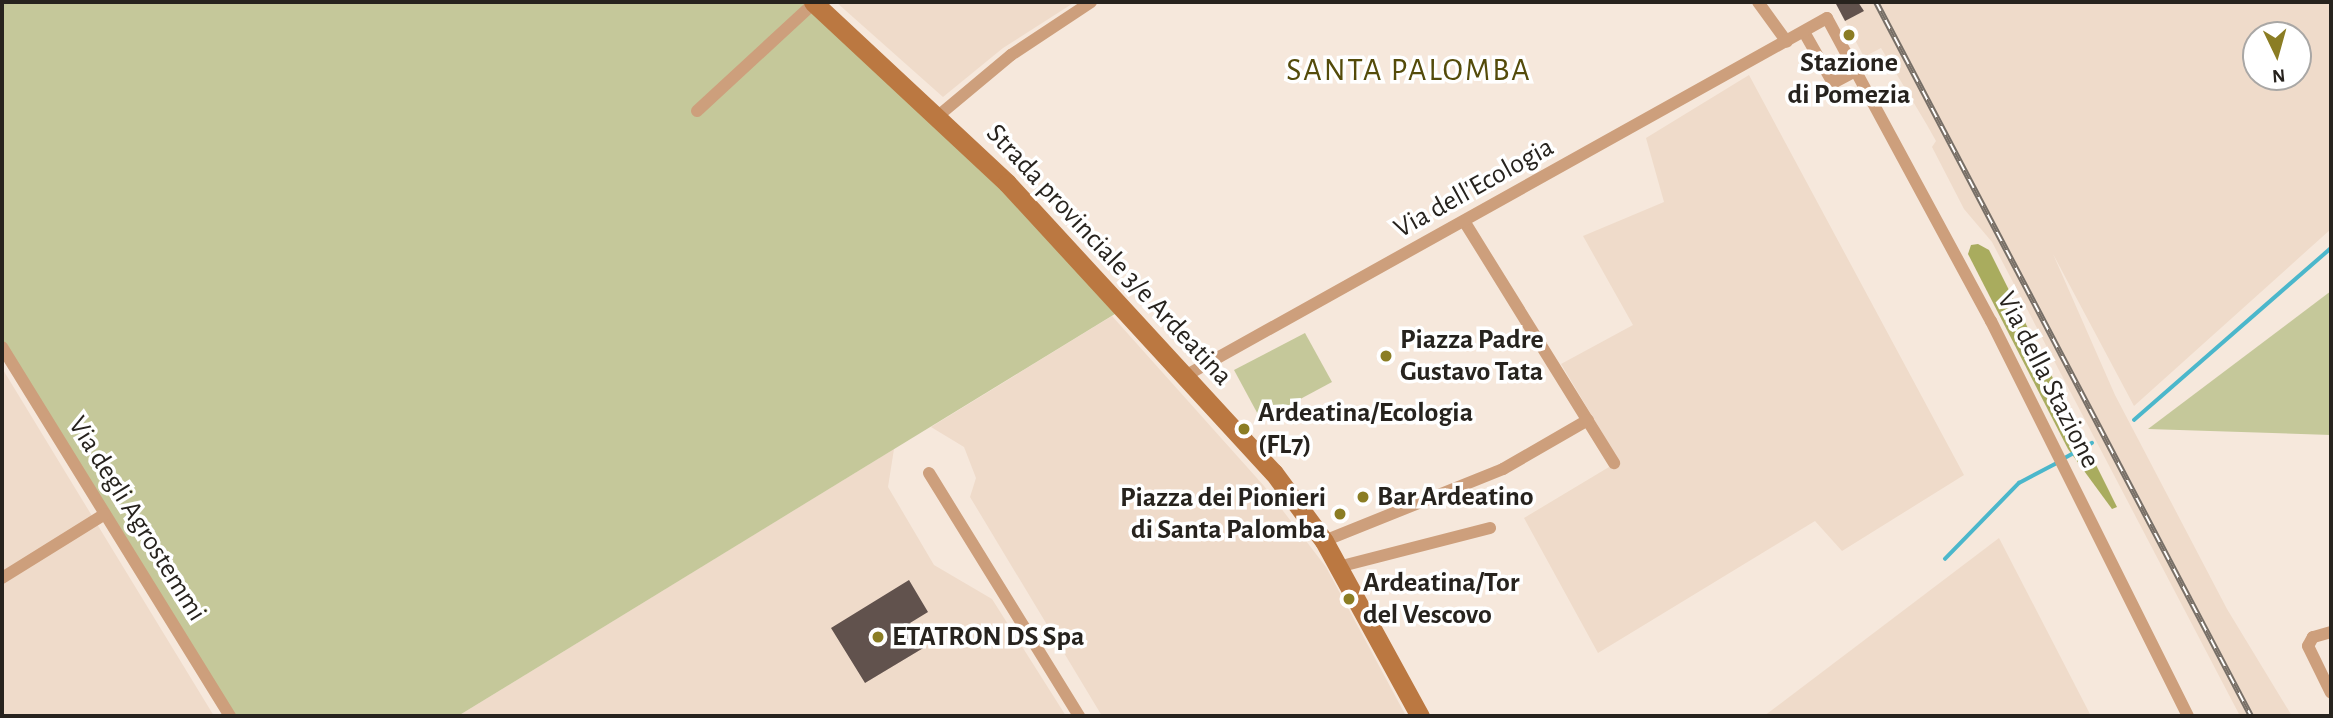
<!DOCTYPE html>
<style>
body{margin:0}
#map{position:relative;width:2333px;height:718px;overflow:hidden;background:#f6e8dc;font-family:"Alegreya Sans",sans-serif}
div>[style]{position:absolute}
.built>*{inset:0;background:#efdbca}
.green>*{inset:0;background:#c5c89a}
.forest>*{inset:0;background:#a9ac5e}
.stream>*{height:3.5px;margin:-1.75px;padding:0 1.75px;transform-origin:1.75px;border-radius:1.75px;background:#4bb7cb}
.building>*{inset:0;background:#61524d}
.minor>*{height:12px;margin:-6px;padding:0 6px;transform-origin:6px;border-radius:6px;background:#cd9f7c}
.secondary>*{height:19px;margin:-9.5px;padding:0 9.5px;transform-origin:9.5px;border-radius:9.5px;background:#bb7841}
.rail>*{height:6px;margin-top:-3px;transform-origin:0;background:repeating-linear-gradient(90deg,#fff 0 10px,#776f67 0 20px);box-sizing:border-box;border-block:2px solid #776f67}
.dots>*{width:19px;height:19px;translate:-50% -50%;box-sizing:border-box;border:4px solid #fff;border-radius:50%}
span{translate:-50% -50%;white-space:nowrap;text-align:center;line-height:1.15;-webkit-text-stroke:7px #fff;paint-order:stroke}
.poi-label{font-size:28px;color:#27231e;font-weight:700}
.left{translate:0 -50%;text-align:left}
.right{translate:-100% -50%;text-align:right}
.street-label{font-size:28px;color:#27231e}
.quarter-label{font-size:32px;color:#544b0a;letter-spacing:2px}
.frame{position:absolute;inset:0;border:4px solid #27231e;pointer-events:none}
.north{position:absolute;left:2242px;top:21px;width:70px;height:70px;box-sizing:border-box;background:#fff;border:2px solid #a9a7a5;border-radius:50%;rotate:175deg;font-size:19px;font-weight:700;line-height:28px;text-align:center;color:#27231e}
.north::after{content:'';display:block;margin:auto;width:24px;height:32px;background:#8b7d24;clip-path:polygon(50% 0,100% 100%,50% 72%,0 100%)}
</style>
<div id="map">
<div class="built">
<div style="clip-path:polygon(836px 2px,1075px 2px,1003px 48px,943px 97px)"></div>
<div style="clip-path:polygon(evenodd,1835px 2px,2331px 2px,2331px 229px,2134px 406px,2053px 254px,2115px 395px,2227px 609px,2292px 716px,2240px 716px,1992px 242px,1964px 209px,1932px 147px,1936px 141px,1927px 125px,1881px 48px,1864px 57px,1835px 2px,2256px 35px,2298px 35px,2298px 77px,2256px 77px,2256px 35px)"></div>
<div style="clip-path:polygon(1749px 75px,1964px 475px,1842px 551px,1815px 521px,1598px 653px,1524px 518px,1619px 461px,1561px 364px,1633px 325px,1583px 236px,1664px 202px,1646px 138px)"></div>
<div style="clip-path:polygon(1112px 316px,1264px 486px,1326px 567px,1406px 716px,1102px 716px,970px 497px,976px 478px,964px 447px,931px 427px)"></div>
<div style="clip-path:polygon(2px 368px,75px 488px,214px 716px,2px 716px)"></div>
<div style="clip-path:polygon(894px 449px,888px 487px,934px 565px,992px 599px,1066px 716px,458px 716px)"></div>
<div style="clip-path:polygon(1999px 538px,2091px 716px,1764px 716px)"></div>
</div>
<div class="green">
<div style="clip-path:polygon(2px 2px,813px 2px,1123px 309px,458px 716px,230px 716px,2px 347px)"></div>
<div style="clip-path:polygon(2331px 291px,2331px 435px,2148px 429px)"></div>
<div style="clip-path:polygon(1305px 333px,1332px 382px,1261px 420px,1234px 370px)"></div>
</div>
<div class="forest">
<div style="clip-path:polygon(1978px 244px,1989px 250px,2117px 507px,2112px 509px,2068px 449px,1968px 254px,1971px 245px)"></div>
</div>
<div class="stream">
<div style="left:2134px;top:420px;width:262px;rotate:-41.1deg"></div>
<div style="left:2063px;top:459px;width:33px;rotate:-29deg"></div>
<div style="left:1945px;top:559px;width:106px;rotate:-45.8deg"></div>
<div style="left:2019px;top:483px;width:43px;rotate:-27.8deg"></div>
</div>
<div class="building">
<div style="clip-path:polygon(1835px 2px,1858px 2px,1864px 11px,1845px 21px)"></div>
<div style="clip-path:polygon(909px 580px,928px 612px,910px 623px,925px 647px,865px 683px,831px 628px)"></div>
</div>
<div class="minor">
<div style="left:1758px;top:2px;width:49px;rotate:54.1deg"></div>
<div style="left:1804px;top:32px;width:59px;rotate:60.4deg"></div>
<div style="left:1833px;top:83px;width:26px;rotate:-28deg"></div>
<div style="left:697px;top:111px;width:159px;rotate:-42.7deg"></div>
<div style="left:938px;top:116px;width:95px;rotate:-39.9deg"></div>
<div style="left:1011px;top:55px;width:96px;rotate:-33.5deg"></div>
<div style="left:1464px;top:221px;width:285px;rotate:58.2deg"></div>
<div style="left:2px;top:347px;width:434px;rotate:58.3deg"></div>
<div style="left:1185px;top:376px;width:735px;rotate:-29.15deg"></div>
<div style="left:1827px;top:18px;width:345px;rotate:61.6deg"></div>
<div style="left:1991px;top:321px;width:441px;rotate:63.5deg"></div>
<div style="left:929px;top:473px;width:286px;rotate:58.3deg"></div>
<div style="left:1324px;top:541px;width:193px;rotate:-21.9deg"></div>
<div style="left:1503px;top:469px;width:98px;rotate:-30deg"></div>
<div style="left:1338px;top:567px;width:157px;rotate:-14.4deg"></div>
<div style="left:2px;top:578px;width:121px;rotate:-31.9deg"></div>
<div style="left:2331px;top:632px;width:19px;rotate:164deg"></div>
<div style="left:2313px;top:637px;width:10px;rotate:119deg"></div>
<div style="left:2308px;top:646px;width:52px;rotate:63.9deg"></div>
</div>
<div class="secondary">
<div style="left:813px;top:2px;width:265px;rotate:43deg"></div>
<div style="left:1007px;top:183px;width:394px;rotate:47.4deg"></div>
<div style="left:1274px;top:473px;width:84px;rotate:53.7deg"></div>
<div style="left:1324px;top:541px;width:200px;rotate:61.3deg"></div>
</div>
<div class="rail">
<div style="left:1876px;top:2px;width:806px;rotate:62.29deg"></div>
</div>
<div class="dots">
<div style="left:1849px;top:35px;background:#8b7d24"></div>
<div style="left:1386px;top:356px;background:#8b7d24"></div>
<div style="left:1244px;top:429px;background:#8b7d24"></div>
<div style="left:1363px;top:497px;background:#8b7d24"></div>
<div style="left:1340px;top:514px;background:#8b7d24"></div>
<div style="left:1349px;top:599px;background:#8b7d24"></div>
<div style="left:878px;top:637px;background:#8b7d24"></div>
</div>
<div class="poi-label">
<span style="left:1849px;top:79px">Stazione<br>di Pomezia</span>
<span class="left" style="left:1400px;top:356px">Piazza Padre<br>Gustavo Tata</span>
<span class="left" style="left:1258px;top:429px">Ardeatina/Ecologia<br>(FL7)</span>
<span class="left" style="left:1377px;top:497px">Bar Ardeatino</span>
<span class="right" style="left:1326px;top:514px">Piazza dei Pionieri<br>di Santa Palomba</span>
<span class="left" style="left:1363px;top:599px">Ardeatina/Tor<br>del Vescovo</span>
<span class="left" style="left:892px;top:637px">ETATRON DS Spa</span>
</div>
<div class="street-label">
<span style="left:1474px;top:188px;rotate:-29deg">Via dell'Ecologia</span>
<span style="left:1109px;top:255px;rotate:47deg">Strada provinciale 3/e Ardeatina</span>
<span style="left:2048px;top:380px;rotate:63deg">Via della Stazione</span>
<span style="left:137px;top:519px;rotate:58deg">Via degli Agrostemmi</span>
</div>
<div class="quarter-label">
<span style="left:1409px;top:70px">SANTA PALOMBA</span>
</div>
<div class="frame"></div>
<div class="north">N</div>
</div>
